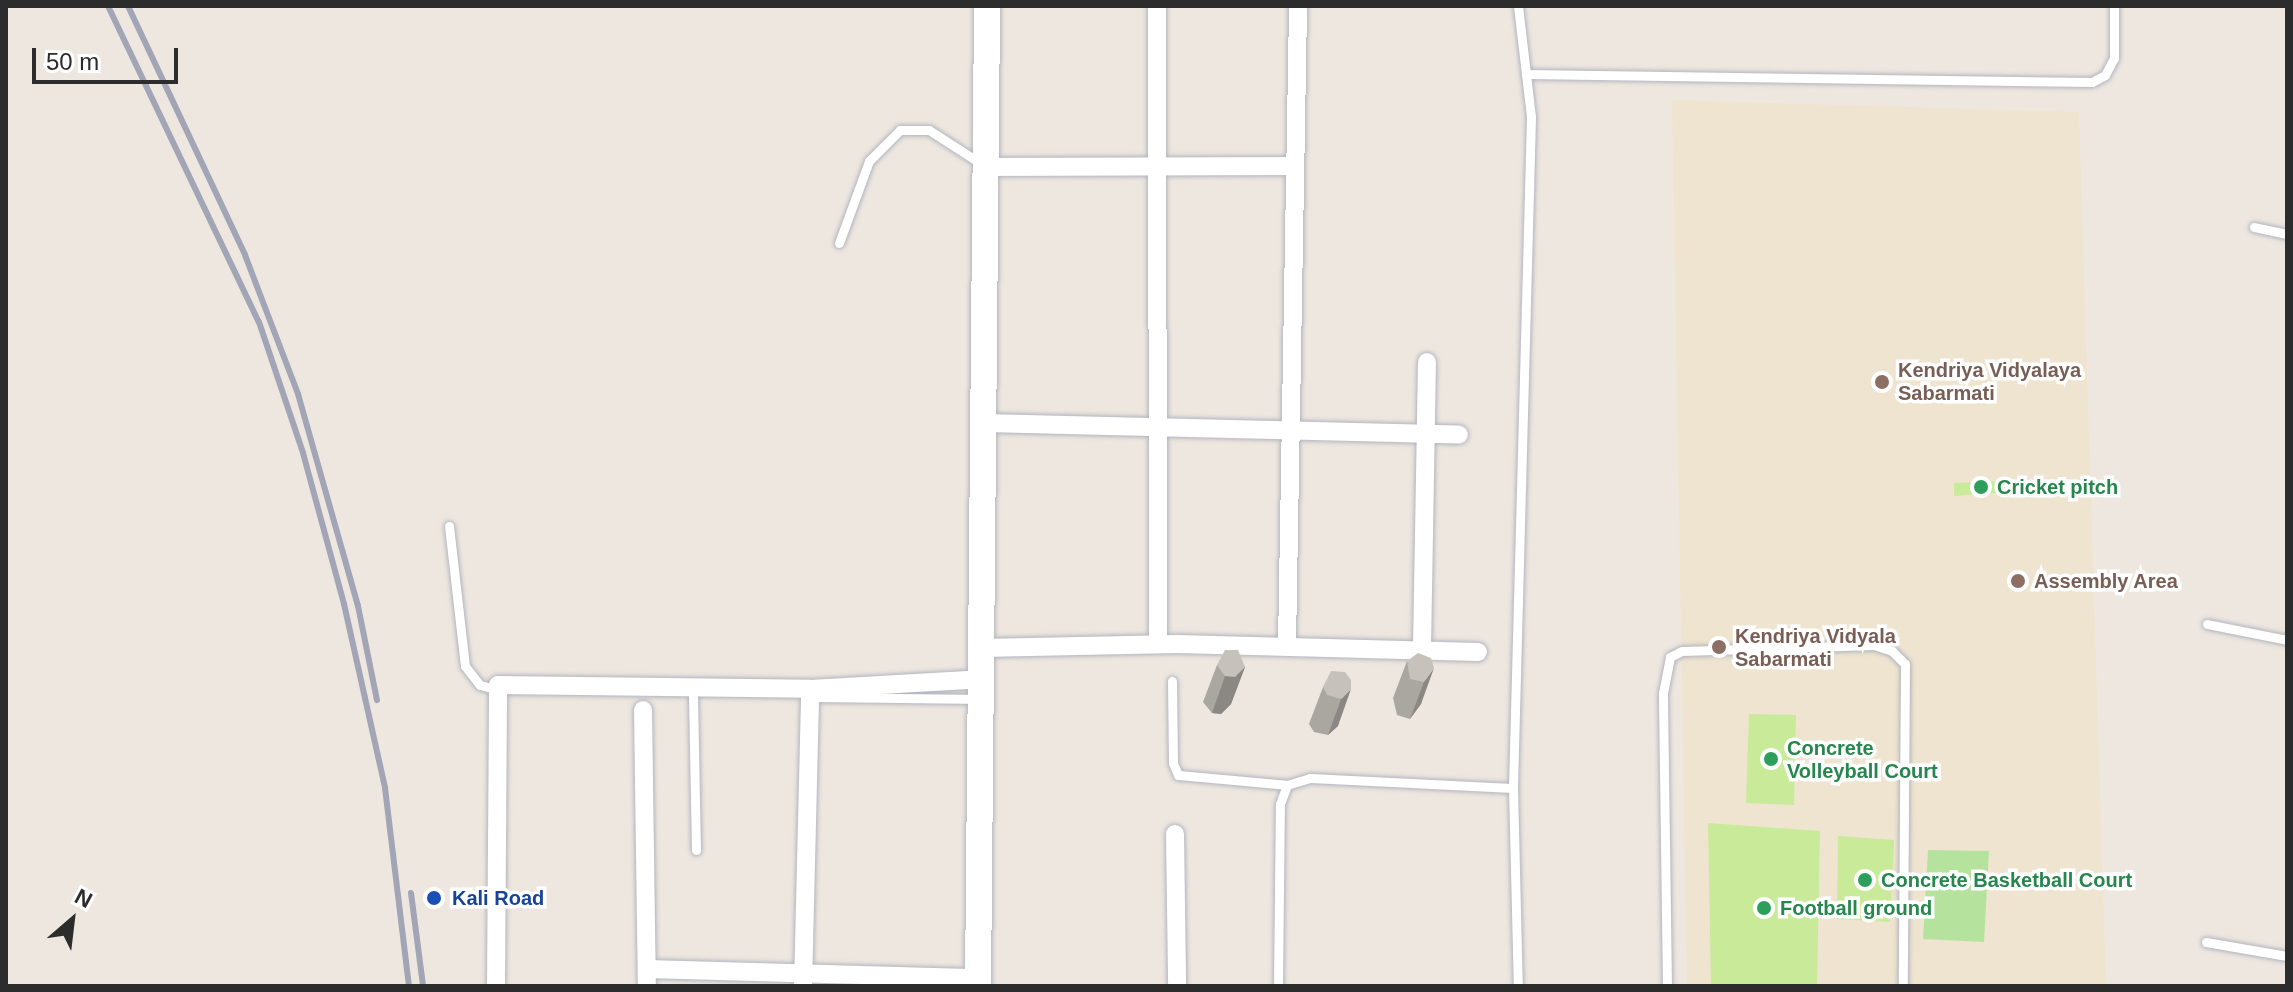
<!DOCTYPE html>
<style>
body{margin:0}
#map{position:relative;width:2293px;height:992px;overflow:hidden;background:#eee7df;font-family:Arial,sans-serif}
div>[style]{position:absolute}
.education>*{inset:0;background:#efe4cf}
.green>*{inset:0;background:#b5e39d}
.pitch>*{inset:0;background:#c8ea99}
.roads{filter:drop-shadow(0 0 2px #b2b5c0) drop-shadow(0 0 2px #b2b5c0)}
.service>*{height:9px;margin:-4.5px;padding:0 4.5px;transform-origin:4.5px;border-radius:4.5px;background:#fff}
.minor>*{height:18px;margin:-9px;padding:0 9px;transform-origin:9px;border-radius:9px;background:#fff}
.secondary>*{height:26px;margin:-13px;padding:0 13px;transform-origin:13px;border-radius:13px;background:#fff}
.rail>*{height:6px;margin:-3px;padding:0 3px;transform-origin:3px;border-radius:3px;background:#a2a5b6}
.wall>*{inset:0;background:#aaa6a0}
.shaded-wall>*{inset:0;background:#8b8782}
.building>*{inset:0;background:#c6c1ba}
.dots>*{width:22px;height:22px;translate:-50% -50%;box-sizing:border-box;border:4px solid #fff;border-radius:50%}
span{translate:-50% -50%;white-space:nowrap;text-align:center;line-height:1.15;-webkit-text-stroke:7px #fff;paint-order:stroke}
.education-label{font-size:20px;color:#785e54;font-weight:700}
.left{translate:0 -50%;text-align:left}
.leisure-label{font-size:20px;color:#27864d;font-weight:700}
.transit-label{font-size:20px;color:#164399;font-weight:700}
.frame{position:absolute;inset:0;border:8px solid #2c2c2c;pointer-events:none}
.north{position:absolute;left:32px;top:880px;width:80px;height:80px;-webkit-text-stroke:6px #fff;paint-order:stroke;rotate:28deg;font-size:22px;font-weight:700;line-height:32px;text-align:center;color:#2c2c2c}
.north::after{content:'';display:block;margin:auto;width:28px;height:36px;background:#2c2c2c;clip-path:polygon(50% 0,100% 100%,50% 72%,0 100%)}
.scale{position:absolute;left:32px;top:48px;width:146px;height:36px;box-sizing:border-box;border:4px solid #2c2c2c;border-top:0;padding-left:10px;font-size:24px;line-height:28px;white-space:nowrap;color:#2c2c2c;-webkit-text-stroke:6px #fff;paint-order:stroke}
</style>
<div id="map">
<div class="education">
<div style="clip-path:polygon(1672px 100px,2079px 112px,2106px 986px,1687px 986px)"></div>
</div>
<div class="green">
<div style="clip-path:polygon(1928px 850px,1989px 851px,1984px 942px,1923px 939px)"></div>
</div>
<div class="pitch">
<div style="clip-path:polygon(2006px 481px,2010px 492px,1954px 496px,1954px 483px)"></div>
<div style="clip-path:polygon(1749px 714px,1796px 715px,1794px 805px,1746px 803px)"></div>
<div style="clip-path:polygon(1708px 823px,1820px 831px,1817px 986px,1711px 986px)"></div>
<div style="clip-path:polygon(1838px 836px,1894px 840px,1890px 922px,1837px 919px)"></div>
</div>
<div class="roads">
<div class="service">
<div style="left:1518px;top:6px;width:112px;rotate:83.3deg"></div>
<div style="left:1531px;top:117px;width:671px;rotate:91.54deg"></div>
<div style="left:1513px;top:788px;width:198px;rotate:88.6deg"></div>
<div style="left:1526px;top:74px;width:566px;rotate:0.81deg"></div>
<div style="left:2092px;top:82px;width:15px;rotate:-28deg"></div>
<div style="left:2105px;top:75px;width:19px;rotate:-62deg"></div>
<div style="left:2114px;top:58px;width:52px;rotate:-90deg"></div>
<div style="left:2254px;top:227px;width:34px;rotate:12deg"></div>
<div style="left:839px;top:243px;width:87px;rotate:-69.9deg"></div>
<div style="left:869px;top:161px;width:44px;rotate:-45deg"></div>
<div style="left:900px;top:130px;width:29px"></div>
<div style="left:929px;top:130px;width:64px;rotate:32.9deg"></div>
<div style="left:449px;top:526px;width:141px;rotate:83.5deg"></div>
<div style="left:465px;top:666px;width:24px;rotate:52deg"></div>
<div style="left:480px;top:685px;width:20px;rotate:15deg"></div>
<div style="left:2207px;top:624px;width:82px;rotate:11.3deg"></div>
<div style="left:1172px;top:681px;width:82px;rotate:89.3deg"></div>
<div style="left:1173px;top:763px;width:13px;rotate:67deg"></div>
<div style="left:1178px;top:775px;width:109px;rotate:5.2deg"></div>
<div style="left:693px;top:695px;width:155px;rotate:88.9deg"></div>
<div style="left:818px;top:697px;width:161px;rotate:0.7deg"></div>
<div style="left:2206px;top:942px;width:82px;rotate:9.8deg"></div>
<div style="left:1278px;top:986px;width:182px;rotate:-89.4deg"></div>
<div style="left:1280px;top:804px;width:20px;rotate:-70deg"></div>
<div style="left:1287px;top:785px;width:24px;rotate:-17deg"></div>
<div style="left:1310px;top:778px;width:203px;rotate:2.8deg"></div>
<div style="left:1667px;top:986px;width:293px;rotate:-90.8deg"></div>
<div style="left:1663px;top:693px;width:37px;rotate:-79deg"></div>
<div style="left:1670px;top:657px;width:13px;rotate:-27deg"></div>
<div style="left:1682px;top:651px;width:192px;rotate:-1.8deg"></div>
<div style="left:1874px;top:645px;width:19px;rotate:18deg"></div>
<div style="left:1892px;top:651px;width:18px;rotate:45deg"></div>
<div style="left:1905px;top:664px;width:322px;rotate:90.4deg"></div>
</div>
<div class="minor">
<div style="left:1157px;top:6px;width:638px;rotate:89.91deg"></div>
<div style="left:985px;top:167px;width:310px;rotate:-0.2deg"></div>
<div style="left:983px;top:423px;width:476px;rotate:1.4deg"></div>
<div style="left:1287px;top:645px;width:639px;rotate:-89.01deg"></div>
<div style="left:981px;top:648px;width:196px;rotate:-1.2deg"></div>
<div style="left:1177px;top:644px;width:301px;rotate:1.5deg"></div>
<div style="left:1422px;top:648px;width:286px;rotate:-89deg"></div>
<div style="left:643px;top:710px;width:276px;rotate:89.2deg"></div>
<div style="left:1175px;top:834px;width:152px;rotate:89.2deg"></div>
<div style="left:647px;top:969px;width:331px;rotate:1.6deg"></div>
<div style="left:496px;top:986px;width:301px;rotate:-89.6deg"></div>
<div style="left:498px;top:685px;width:312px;rotate:0.7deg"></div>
<div style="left:810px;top:689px;width:171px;rotate:-3.3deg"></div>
<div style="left:803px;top:986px;width:297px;rotate:-88.6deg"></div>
</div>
<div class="secondary">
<div style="left:978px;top:986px;width:980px;rotate:-89.47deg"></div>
</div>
</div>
<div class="rail">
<div style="left:108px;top:6px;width:350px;rotate:64.5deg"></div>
<div style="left:259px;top:322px;width:138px;rotate:71.4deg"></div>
<div style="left:303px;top:453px;width:156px;rotate:74.8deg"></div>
<div style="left:344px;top:604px;width:189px;rotate:77.4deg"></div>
<div style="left:385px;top:788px;width:199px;rotate:83.1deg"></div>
<div style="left:128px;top:6px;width:275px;rotate:64.8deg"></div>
<div style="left:245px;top:255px;width:149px;rotate:69.1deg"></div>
<div style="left:298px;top:394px;width:220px;rotate:74.2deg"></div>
<div style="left:358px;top:606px;width:96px;rotate:78.6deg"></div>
<div style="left:411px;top:893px;width:94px;rotate:82.6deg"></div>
</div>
<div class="wall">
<div style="clip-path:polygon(1431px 658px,1421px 704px,1410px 719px,1397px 715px,1393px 698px,1407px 661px)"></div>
<div style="clip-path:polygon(1217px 665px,1245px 667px,1231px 704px,1221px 714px,1212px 713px,1203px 702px)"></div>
<div style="clip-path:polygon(1345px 672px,1338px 726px,1328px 735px,1314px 732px,1309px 724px,1323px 687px)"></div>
</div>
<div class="shaded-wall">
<div style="clip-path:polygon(1245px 667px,1231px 704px,1221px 714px,1212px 713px,1225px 676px)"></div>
<div style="clip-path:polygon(1434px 668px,1421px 704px,1410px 719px,1424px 682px)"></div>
<div style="clip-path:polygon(1351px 689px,1338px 726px,1328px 735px,1341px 699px)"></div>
</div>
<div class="building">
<div style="clip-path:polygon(1225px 650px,1238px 650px,1245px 667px,1235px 677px,1225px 676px,1217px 665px)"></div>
<div style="clip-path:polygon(1418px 653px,1431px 658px,1434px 668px,1424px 682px,1410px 679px,1407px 661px)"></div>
<div style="clip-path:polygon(1331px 671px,1345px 672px,1351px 680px,1351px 689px,1341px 699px,1327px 695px,1323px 687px)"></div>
</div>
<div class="dots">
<div style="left:1882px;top:382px;background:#8d6e63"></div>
<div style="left:1981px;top:487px;background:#2e9e5b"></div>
<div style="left:2018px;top:581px;background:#8d6e63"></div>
<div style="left:1719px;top:647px;background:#8d6e63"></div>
<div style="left:1771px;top:759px;background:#2e9e5b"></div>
<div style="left:1865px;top:880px;background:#2e9e5b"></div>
<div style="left:434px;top:898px;background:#1a4fb4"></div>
<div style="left:1764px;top:908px;background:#2e9e5b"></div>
</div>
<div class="education-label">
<span class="left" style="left:1898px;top:382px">Kendriya Vidyalaya<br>Sabarmati</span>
<span class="left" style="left:2034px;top:581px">Assembly Area</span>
<span class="left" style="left:1735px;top:648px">Kendriya Vidyala<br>Sabarmati</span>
</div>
<div class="leisure-label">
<span class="left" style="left:1997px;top:487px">Cricket pitch</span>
<span class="left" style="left:1787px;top:760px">Concrete<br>Volleyball Court</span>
<span class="left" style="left:1881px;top:880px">Concrete Basketball Court</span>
<span class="left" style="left:1780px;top:908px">Football ground</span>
</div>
<div class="transit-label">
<span class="left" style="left:452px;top:898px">Kali Road</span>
</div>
<div class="frame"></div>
<div class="north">N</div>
<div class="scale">50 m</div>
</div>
